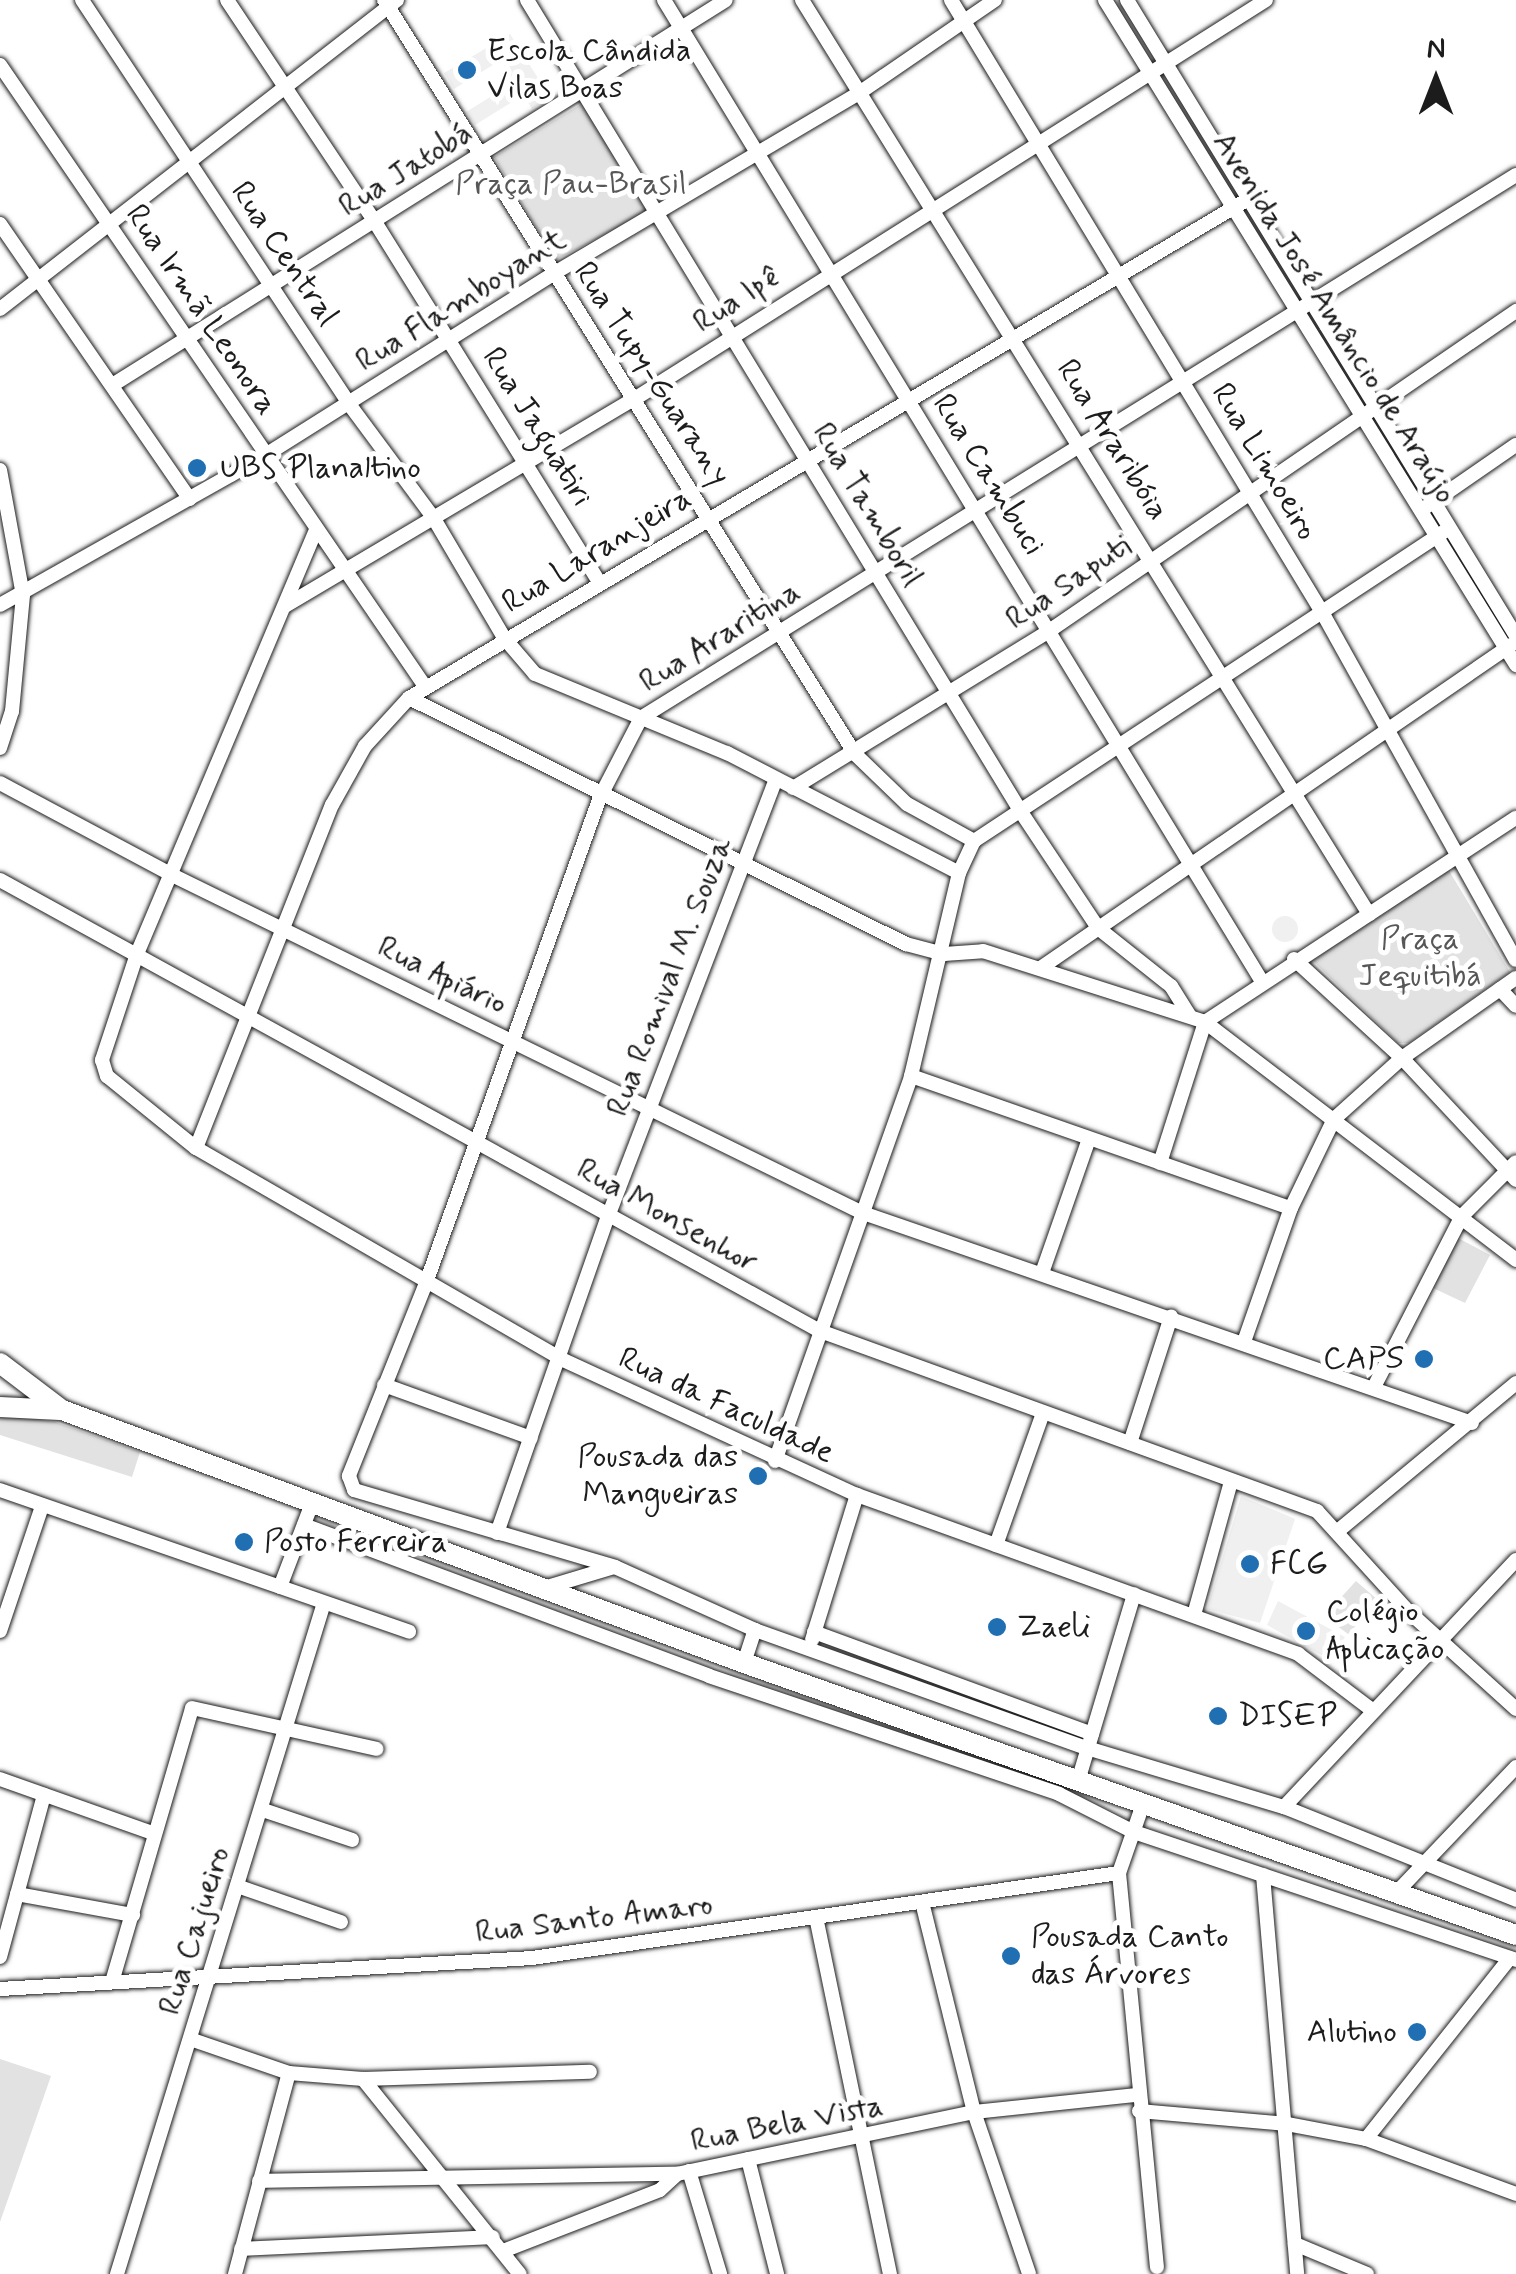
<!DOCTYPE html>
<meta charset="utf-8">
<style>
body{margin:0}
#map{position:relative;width:1516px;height:2274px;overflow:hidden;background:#fff;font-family:Mynerve,sans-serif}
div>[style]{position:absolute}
.built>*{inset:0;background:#f0f0f0}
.round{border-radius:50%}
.green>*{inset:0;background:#e2e2e2}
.roads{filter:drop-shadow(0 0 2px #1c1c1c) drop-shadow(0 0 2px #1c1c1c)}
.minor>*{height:14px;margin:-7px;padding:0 7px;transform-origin:7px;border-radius:7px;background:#fff}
.highway>*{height:20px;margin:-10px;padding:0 10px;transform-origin:10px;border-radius:10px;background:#fff}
.dots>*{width:28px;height:28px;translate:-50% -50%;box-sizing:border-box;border:5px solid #fff;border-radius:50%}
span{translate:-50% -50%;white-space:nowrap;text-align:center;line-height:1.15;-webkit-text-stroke:10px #fff;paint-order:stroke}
.poi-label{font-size:32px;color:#1c1c1c}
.left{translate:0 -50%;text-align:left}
.right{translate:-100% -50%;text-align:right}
.street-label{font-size:32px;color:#1c1c1c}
.park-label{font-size:32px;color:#575757}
.north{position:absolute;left:1386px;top:30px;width:100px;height:100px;-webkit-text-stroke:8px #fff;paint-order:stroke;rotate:0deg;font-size:28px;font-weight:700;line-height:40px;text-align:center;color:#1c1c1c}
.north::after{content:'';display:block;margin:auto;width:35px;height:45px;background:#1c1c1c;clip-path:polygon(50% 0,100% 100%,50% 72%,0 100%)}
</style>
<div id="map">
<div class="built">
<div style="clip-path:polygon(510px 34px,550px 97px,532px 109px,501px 60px,454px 89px,444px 73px)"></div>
<div style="clip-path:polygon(508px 86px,517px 99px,475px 125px,466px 112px)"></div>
<div class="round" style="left:1272px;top:916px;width:26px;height:26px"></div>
<div style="clip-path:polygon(1241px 1496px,1295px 1519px,1260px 1623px,1207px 1609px)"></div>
<div style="clip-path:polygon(1278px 1601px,1345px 1637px,1330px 1660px,1267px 1625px)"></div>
</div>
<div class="green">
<div style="clip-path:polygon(583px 103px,649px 211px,556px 260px,494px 157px)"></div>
<div style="clip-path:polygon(1448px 869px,1510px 972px,1409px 1043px,1398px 1043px,1311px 959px)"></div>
<div style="clip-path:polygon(1458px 1238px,1490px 1255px,1465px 1303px,1433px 1288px)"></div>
<div style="clip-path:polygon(14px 1416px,55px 1422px,140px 1452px,132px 1477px,0 1435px,0 1417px)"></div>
<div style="clip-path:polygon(1356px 1581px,1379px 1601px,1348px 1634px,1324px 1616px)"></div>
<div style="clip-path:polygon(0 2059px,51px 2076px,0 2222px)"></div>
</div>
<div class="roads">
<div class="minor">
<div style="left:82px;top:0;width:484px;rotate:56.5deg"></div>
<div style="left:349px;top:404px;width:141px;rotate:53.4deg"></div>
<div style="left:433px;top:517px;width:142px;rotate:59.5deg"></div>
<div style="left:505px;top:639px;width:46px;rotate:49.4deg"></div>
<div style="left:535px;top:674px;width:208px;rotate:22.4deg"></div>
<div style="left:727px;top:753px;width:261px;rotate:27.3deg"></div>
<div style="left:227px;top:0;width:267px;rotate:56.3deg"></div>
<div style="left:375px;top:222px;width:425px;rotate:58.1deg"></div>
<div style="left:384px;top:0;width:889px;rotate:58.01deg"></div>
<div style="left:855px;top:754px;width:72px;rotate:43.9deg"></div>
<div style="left:907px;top:804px;width:77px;rotate:28.9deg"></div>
<div style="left:527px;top:0;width:950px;rotate:58.68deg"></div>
<div style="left:1021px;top:812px;width:139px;rotate:56.4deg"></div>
<div style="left:1098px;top:928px;width:93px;rotate:38.5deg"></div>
<div style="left:1171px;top:986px;width:34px;rotate:58deg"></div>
<div style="left:664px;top:0;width:1148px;rotate:58.65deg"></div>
<div style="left:802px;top:0;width:1076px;rotate:58.19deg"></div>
<div style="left:951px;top:0;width:716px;rotate:58.78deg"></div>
<div style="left:1322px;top:612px;width:398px;rotate:60.9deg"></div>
<div style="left:1105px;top:0;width:782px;rotate:58.28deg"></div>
<div style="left:1127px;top:0;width:746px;rotate:58.55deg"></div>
<div style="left:0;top:65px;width:751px;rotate:55.63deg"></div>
<div style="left:1516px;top:175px;width:1030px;rotate:148.18deg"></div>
<div style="left:641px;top:718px;width:89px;rotate:117.4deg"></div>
<div style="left:600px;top:797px;width:516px;rotate:109.7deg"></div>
<div style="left:426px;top:1283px;width:208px;rotate:111.8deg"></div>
<div style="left:349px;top:1476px;width:15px;rotate:70deg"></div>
<div style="left:354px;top:1490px;width:272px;rotate:16.4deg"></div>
<div style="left:615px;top:1567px;width:154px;rotate:24.2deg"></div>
<div style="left:755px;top:1630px;width:352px;rotate:19.6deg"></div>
<div style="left:1087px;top:1748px;width:206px;rotate:16.7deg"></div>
<div style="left:1284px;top:1807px;width:250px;rotate:21.8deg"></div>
<div style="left:0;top:224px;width:334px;rotate:55.4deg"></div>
<div style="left:0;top:309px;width:503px;rotate:-37.89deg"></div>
<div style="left:114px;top:384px;width:722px;rotate:-32.11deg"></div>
<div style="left:0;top:470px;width:127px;rotate:79.6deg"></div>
<div style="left:23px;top:595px;width:117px;rotate:95.4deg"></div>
<div style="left:12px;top:711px;width:39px;rotate:108deg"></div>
<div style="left:1426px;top:507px;width:109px;rotate:-34.6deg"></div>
<div style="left:316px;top:530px;width:460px;rotate:112.9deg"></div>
<div style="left:137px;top:954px;width:112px;rotate:108.3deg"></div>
<div style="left:102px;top:1060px;width:17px;rotate:73deg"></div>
<div style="left:107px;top:1076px;width:114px;rotate:39deg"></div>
<div style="left:196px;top:1148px;width:419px;rotate:30deg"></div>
<div style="left:559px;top:1358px;width:328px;rotate:24.7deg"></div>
<div style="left:857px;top:1495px;width:469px;rotate:19.8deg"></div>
<div style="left:1298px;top:1654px;width:93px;rotate:37.1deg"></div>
<div style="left:0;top:605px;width:303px;rotate:-29.4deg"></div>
<div style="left:264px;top:456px;width:342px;rotate:-32.2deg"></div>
<div style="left:553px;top:274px;width:359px;rotate:-30.6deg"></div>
<div style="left:862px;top:91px;width:161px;rotate:-34.4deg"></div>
<div style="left:285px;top:606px;width:408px;rotate:-30.7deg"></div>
<div style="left:636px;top:398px;width:745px;rotate:-32.28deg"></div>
<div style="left:409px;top:698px;width:555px;rotate:26.33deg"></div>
<div style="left:906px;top:944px;width:39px;rotate:15deg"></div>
<div style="left:944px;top:954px;width:39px;rotate:-4deg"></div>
<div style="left:983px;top:951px;width:233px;rotate:17.7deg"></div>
<div style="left:1205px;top:1022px;width:392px;rotate:37.4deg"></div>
<div style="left:0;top:783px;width:195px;rotate:28.1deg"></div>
<div style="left:172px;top:875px;width:769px;rotate:26.07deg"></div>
<div style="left:863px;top:1213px;width:644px;rotate:19.03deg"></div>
<div style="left:793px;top:788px;width:304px;rotate:-31.5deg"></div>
<div style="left:1052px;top:629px;width:563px;rotate:-34.42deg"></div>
<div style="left:974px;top:841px;width:564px;rotate:-33.35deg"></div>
<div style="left:0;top:880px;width:936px;rotate:28.81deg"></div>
<div style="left:820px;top:1331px;width:529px;rotate:19.91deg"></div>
<div style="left:1317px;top:1511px;width:135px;rotate:47.7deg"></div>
<div style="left:1408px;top:1611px;width:146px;rotate:42.2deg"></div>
<div style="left:1294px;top:959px;width:147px;rotate:42.5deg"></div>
<div style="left:1402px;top:1058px;width:167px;rotate:46.9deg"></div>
<div style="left:1042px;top:967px;width:569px;rotate:-34.47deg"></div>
<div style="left:1500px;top:989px;width:23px;rotate:47deg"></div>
<div style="left:911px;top:1076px;width:402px;rotate:19.2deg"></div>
<div style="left:196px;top:1148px;width:369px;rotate:-68.4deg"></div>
<div style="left:332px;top:805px;width:68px;rotate:-60.8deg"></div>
<div style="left:365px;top:746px;width:65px;rotate:-47.5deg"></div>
<div style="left:409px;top:698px;width:976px;rotate:-30.74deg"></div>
<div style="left:1160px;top:1163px;width:148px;rotate:-72.3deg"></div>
<div style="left:1205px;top:1022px;width:372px;rotate:-33.3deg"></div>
<div style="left:1042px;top:1273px;width:142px;rotate:-70.7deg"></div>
<div style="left:1245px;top:1339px;width:139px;rotate:-70.7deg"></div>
<div style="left:1291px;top:1208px;width:99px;rotate:-64.2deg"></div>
<div style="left:1334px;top:1119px;width:91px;rotate:-41.9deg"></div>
<div style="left:1402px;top:1058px;width:139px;rotate:-35.1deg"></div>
<div style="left:384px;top:1385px;width:156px;rotate:19.8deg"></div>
<div style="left:1374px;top:1387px;width:192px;rotate:-62.8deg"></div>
<div style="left:1462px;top:1216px;width:76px;rotate:-45deg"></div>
<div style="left:1130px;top:1443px;width:133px;rotate:-72deg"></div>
<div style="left:775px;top:1461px;width:408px;rotate:-70.5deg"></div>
<div style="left:911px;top:1076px;width:209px;rotate:-76.7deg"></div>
<div style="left:959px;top:873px;width:35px;rotate:-65deg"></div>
<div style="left:0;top:1490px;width:433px;rotate:19.1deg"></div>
<div style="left:304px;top:1525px;width:432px;rotate:20.4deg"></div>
<div style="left:709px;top:1676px;width:369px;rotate:18.6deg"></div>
<div style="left:1059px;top:1794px;width:84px;rotate:26.9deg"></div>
<div style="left:1134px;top:1832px;width:403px;rotate:18.5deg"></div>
<div style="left:1339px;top:1530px;width:230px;rotate:-39.7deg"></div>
<div style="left:497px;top:1533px;width:338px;rotate:-70.7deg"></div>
<div style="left:609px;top:1214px;width:465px;rotate:-69deg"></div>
<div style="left:996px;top:1545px;width:140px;rotate:-70.4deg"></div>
<div style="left:280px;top:1587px;width:90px;rotate:-69.1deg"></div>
<div style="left:544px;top:1588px;width:73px;rotate:-16.7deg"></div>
<div style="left:1194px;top:1615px;width:135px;rotate:-74.5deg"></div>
<div style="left:0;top:1631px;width:132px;rotate:-71.4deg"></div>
<div style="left:814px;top:1632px;width:296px;rotate:20.1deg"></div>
<div style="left:812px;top:1640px;width:152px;rotate:-72.8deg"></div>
<div style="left:744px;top:1663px;width:35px;rotate:-72deg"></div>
<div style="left:0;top:1779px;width:164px;rotate:19.5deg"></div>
<div style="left:1078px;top:1781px;width:195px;rotate:-73.3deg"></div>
<div style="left:1284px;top:1807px;width:339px;rotate:-46.8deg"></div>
<div style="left:263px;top:1810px;width:94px;rotate:18.6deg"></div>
<div style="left:1119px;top:1873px;width:396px;rotate:84.5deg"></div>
<div style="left:1263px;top:1875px;width:400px;rotate:85.1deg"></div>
<div style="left:237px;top:1886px;width:110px;rotate:19.1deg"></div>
<div style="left:1396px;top:1893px;width:174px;rotate:-46.4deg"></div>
<div style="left:17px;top:1894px;width:118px;rotate:10.3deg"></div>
<div style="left:922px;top:1902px;width:216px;rotate:76.1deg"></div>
<div style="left:974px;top:2112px;width:171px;rotate:71.2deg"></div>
<div style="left:816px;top:1917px;width:365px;rotate:78.3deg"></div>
<div style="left:0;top:1957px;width:168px;rotate:-74.8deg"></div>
<div style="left:112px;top:1982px;width:285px;rotate:-73.7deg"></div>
<div style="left:192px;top:1708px;width:189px;rotate:12.5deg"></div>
<div style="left:0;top:1989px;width:533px;rotate:-3.33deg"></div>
<div style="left:532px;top:1958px;width:593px;rotate:-8.24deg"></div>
<div style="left:1119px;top:1873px;width:73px;rotate:-70.8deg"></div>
<div style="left:190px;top:2039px;width:105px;rotate:19deg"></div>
<div style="left:289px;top:2073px;width:74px;rotate:4.6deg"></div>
<div style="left:363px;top:2079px;width:227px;rotate:-1.8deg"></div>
<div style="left:363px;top:2079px;width:250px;rotate:51.2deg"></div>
<div style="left:1139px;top:2111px;width:149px;rotate:5deg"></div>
<div style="left:1287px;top:2124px;width:80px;rotate:10.8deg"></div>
<div style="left:1366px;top:2139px;width:160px;rotate:20.1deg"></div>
<div style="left:1366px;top:2139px;width:231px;rotate:-51.5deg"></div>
<div style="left:748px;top:2159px;width:119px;rotate:75.8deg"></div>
<div style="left:689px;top:2171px;width:108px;rotate:73.2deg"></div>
<div style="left:259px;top:2181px;width:418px;rotate:-1deg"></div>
<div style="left:677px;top:2174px;width:303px;rotate:-11.8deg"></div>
<div style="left:974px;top:2112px;width:164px;rotate:-6deg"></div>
<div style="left:1295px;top:2244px;width:78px;rotate:22.6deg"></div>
<div style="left:241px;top:2249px;width:252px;rotate:-2.7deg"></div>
<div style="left:503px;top:2251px;width:168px;rotate:-21.2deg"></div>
<div style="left:660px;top:2190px;width:23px;rotate:-43deg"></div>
<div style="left:117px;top:2274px;width:702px;rotate:-72.86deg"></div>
<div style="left:235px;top:2274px;width:208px;rotate:-75deg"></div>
</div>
<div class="highway">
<div style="left:0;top:1363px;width:78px;rotate:37.2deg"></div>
<div style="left:62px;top:1410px;width:727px;rotate:20.35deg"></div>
<div style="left:744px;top:1663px;width:819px;rotate:19.41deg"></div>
<div style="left:0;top:1407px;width:60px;rotate:2.9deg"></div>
</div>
</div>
<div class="dots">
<div style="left:467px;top:70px;background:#1f6fb2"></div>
<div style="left:197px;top:468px;background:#1f6fb2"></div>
<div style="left:1424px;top:1359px;background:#1f6fb2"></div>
<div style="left:758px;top:1476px;background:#1f6fb2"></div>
<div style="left:244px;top:1542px;background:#1f6fb2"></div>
<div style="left:1250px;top:1564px;background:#1f6fb2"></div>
<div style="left:997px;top:1627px;background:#1f6fb2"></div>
<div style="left:1306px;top:1631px;background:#1f6fb2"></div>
<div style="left:1218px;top:1716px;background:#1f6fb2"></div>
<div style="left:1011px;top:1956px;background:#1f6fb2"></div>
<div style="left:1417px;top:2032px;background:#1f6fb2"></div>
</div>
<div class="poi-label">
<span class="left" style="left:487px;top:70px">Escola Cândida<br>Vilas Boas</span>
<span class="left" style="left:220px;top:468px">UBS Planaltino</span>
<span class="right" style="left:1404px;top:1359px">CAPS</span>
<span class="right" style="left:738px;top:1476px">Pousada das<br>Mangueiras</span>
<span class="left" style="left:264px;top:1542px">Posto Ferreira</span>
<span class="left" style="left:1270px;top:1564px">FCG</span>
<span class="left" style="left:1326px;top:1631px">Colégio<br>Aplicação</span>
<span class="left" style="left:1017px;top:1627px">Zaeli</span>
<span class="left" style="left:1238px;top:1716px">DISEP</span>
<span class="left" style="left:1031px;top:1956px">Pousada Canto<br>das Árvores</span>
<span class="right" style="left:1397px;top:2032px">Alutino</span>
</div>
<div class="street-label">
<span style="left:406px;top:170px;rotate:-32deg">Rua Jatobá</span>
<span style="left:284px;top:254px;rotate:56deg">Rua Central</span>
<span style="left:737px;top:300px;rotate:-33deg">Rua Ipê</span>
<span style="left:461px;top:301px;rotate:-32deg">Rua Flamboyant</span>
<span style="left:201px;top:310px;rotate:56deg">Rua Irmã Leonora</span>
<span style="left:1334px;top:318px;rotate:58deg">Avenida José Amâncio de Araújo</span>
<span style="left:651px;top:374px;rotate:57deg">Rua Tupy-Guarany</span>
<span style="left:537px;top:427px;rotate:58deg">Rua Jaguatiri</span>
<span style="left:1112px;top:440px;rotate:58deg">Rua Araribóia</span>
<span style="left:1264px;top:462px;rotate:59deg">Rua Limoeiro</span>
<span style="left:988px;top:475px;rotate:58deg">Rua Cambuci</span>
<span style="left:867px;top:505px;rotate:59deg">Rua Tamboril</span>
<span style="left:597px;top:551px;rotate:-31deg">Rua Laranjeira</span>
<span style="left:1069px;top:583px;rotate:-34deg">Rua Saputi</span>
<span style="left:720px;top:637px;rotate:-32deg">Rua Araritina</span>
<span style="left:442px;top:976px;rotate:26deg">Rua Apiário</span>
<span style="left:670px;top:977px;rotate:-69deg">Rua Romival M. Souza</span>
<span style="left:667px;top:1216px;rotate:29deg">Rua Monsenhor</span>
<span style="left:726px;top:1406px;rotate:25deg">Rua da Faculdade</span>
<span style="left:594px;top:1919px;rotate:-7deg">Rua Santo Amaro</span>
<span style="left:195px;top:1931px;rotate:-73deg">Rua Cajueiro</span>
<span style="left:787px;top:2124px;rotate:-11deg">Rua Bela Vista</span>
</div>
<div class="park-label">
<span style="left:571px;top:184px">Praça Pau-Brasil</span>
<span style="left:1420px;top:958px">Praça<br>Jequitibá</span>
</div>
<div class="north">N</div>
</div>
